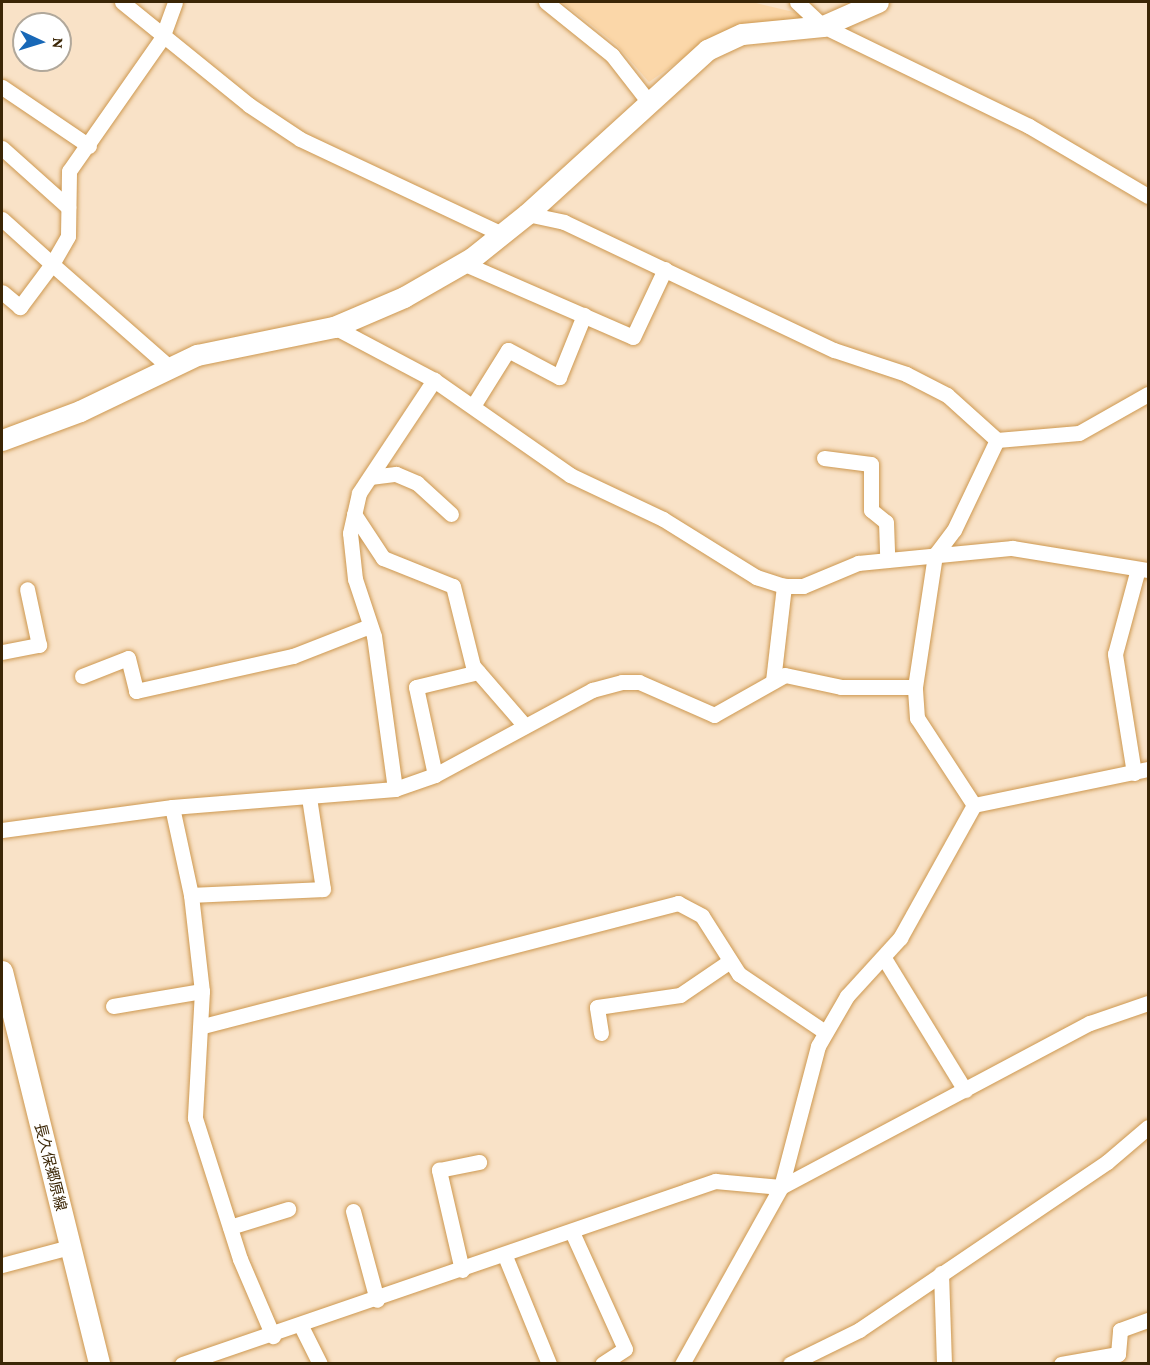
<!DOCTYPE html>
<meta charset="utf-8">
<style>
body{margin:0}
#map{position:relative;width:1150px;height:1365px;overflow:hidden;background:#f9e2c7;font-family:"Crimson Pro","Noto Sans JP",serif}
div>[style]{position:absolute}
.built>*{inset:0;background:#fbd7a9}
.roads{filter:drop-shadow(0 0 2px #cd9850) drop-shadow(0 0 2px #cd9850)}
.street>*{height:15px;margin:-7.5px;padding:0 7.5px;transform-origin:7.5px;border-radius:7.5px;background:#fff}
.secondary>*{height:21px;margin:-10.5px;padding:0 10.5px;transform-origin:10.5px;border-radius:10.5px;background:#fff}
span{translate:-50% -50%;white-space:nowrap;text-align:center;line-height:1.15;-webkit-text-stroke:4.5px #fff;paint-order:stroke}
.street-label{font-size:15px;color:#3b2606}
.frame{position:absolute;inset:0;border:3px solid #3b2606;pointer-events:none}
.north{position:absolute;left:12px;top:12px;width:60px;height:60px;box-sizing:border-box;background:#fff;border:2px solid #b1a89b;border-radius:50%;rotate:94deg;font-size:16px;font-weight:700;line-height:24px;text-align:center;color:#3b2606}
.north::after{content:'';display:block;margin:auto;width:21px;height:27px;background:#1868b7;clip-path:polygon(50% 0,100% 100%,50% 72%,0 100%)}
</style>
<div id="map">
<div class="built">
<div style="clip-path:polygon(562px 2px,752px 2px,802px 14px,805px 20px,709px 40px,649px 82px,616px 44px)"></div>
</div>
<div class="roads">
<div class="street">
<div style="left:122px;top:2px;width:164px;rotate:39deg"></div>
<div style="left:249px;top:105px;width:61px;rotate:33.7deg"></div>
<div style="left:300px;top:139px;width:221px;rotate:25.2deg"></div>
<div style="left:546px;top:2px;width:85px;rotate:38.8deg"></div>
<div style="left:612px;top:55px;width:57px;rotate:52.1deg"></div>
<div style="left:797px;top:2px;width:35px;rotate:43deg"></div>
<div style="left:823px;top:26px;width:229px;rotate:25.9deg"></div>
<div style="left:1029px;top:126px;width:138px;rotate:30.5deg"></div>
<div style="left:2px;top:87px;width:105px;rotate:34.1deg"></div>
<div style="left:2px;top:148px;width:89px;rotate:41.8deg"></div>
<div style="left:527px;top:214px;width:38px;rotate:12deg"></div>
<div style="left:564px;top:222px;width:299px;rotate:25.4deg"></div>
<div style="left:834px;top:350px;width:76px;rotate:18.4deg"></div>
<div style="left:906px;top:374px;width:46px;rotate:27.1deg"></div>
<div style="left:947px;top:395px;width:67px;rotate:42deg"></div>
<div style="left:997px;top:440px;width:82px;rotate:-4.9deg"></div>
<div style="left:1079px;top:433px;width:79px;rotate:-29.5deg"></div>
<div style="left:2px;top:219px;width:67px;rotate:42deg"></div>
<div style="left:52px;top:264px;width:54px;rotate:126.7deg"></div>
<div style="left:20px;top:307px;width:23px;rotate:-140deg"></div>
<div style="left:463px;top:263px;width:185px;rotate:23.5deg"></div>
<div style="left:633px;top:337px;width:75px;rotate:-64.8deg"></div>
<div style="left:334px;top:327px;width:113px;rotate:27.9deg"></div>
<div style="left:434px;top:380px;width:166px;rotate:34.9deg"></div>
<div style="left:570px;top:475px;width:103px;rotate:25.3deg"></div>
<div style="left:663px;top:519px;width:110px;rotate:31.9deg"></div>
<div style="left:756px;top:577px;width:29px;rotate:18deg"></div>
<div style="left:784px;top:586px;width:19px"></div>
<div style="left:803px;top:586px;width:60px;rotate:-22.7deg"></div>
<div style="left:858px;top:563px;width:155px;rotate:-5.6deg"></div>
<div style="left:1012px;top:548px;width:138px;rotate:9.2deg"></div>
<div style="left:168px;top:366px;width:154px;rotate:-138.7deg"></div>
<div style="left:52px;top:264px;width:32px;rotate:-60deg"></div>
<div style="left:68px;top:236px;width:65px;rotate:-89.1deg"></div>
<div style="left:69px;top:171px;width:162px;rotate:-55deg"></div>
<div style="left:162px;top:38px;width:38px;rotate:-70deg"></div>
<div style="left:473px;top:406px;width:66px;rotate:-58deg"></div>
<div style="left:508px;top:350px;width:58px;rotate:27.9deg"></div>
<div style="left:559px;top:377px;width:67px;rotate:-68deg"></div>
<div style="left:824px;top:458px;width:47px;rotate:7.3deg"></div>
<div style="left:871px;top:464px;width:46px;rotate:90deg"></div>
<div style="left:871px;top:510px;width:19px;rotate:39deg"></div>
<div style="left:886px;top:522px;width:38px;rotate:88deg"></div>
<div style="left:370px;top:477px;width:26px;rotate:-7deg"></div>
<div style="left:396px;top:474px;width:23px;rotate:23deg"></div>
<div style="left:417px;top:483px;width:46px;rotate:42.4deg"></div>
<div style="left:354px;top:514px;width:53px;rotate:56.6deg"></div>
<div style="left:383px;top:558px;width:75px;rotate:21.8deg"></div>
<div style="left:453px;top:586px;width:82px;rotate:76deg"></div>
<div style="left:473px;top:666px;width:79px;rotate:49.1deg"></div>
<div style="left:2px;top:652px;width:38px;rotate:-11deg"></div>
<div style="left:39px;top:645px;width:57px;rotate:-102.1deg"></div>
<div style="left:82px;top:676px;width:49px;rotate:-21.4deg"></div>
<div style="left:128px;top:658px;width:34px;rotate:76deg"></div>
<div style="left:136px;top:691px;width:161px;rotate:-12.6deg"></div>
<div style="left:293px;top:656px;width:83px;rotate:-21.3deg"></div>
<div style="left:773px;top:681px;width:96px;rotate:-83.4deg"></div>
<div style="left:1134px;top:773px;width:121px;rotate:-99.1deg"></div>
<div style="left:1115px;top:654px;width:88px;rotate:-74.9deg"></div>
<div style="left:435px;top:775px;width:90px;rotate:-102.2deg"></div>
<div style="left:416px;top:687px;width:64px;rotate:-13.6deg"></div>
<div style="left:395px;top:789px;width:154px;rotate:-97.8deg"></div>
<div style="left:374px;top:636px;width:60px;rotate:-108.4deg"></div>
<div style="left:355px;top:579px;width:46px;rotate:-96.2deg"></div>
<div style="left:350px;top:533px;width:41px;rotate:-77.3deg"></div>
<div style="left:359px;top:493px;width:136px;rotate:-56.4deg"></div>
<div style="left:974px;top:805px;width:104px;rotate:-123.2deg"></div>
<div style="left:917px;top:718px;width:31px;rotate:-94deg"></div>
<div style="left:915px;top:687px;width:134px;rotate:-81.4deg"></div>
<div style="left:935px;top:555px;width:31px;rotate:-53deg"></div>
<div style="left:954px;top:530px;width:100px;rotate:-64.5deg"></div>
<div style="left:172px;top:807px;width:90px;rotate:77.8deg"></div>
<div style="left:191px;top:895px;width:97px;rotate:83.5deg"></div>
<div style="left:202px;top:991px;width:127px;rotate:93.2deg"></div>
<div style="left:195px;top:1118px;width:148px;rotate:72.3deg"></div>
<div style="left:240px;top:1259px;width:84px;rotate:66.8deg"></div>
<div style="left:2px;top:830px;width:172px;rotate:-7.7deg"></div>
<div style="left:172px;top:807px;width:224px;rotate:-4.6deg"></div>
<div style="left:395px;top:789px;width:42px;rotate:-19.3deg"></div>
<div style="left:435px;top:775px;width:179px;rotate:-28.4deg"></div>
<div style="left:592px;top:690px;width:31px;rotate:-15deg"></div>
<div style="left:622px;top:682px;width:17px"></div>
<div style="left:639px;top:682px;width:82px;rotate:23.7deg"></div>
<div style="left:714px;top:715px;width:81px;rotate:-29.4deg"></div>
<div style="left:785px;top:675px;width:57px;rotate:12.1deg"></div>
<div style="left:841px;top:687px;width:74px"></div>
<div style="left:191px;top:895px;width:132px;rotate:-2.6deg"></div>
<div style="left:323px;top:889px;width:93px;rotate:-98.7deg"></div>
<div style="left:884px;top:958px;width:155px;rotate:58.5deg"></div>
<div style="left:113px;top:1006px;width:90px;rotate:-9.6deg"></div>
<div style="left:203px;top:1026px;width:491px;rotate:-14.5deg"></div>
<div style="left:678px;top:903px;width:27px;rotate:28deg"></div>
<div style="left:702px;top:916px;width:69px;rotate:57.5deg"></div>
<div style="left:739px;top:974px;width:104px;rotate:34deg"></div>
<div style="left:601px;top:1033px;width:26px;rotate:-99deg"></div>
<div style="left:597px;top:1007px;width:84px;rotate:-8.2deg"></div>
<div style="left:680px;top:995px;width:60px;rotate:-34.2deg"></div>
<div style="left:353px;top:1211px;width:92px;rotate:74.9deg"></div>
<div style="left:230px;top:1227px;width:61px;rotate:-17.2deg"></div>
<div style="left:572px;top:1232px;width:128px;rotate:65.6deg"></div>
<div style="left:625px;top:1349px;width:27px;rotate:147deg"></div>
<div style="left:505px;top:1256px;width:117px;rotate:67.8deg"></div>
<div style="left:2px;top:1265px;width:70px;rotate:-14.8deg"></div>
<div style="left:462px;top:1270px;width:103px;rotate:-103deg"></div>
<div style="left:439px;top:1170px;width:41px;rotate:-11.3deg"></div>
<div style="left:941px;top:1273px;width:91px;rotate:88.1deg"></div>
<div style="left:301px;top:1326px;width:42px;rotate:63.4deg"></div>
<div style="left:182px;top:1364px;width:564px;rotate:-18.95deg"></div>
<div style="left:715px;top:1181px;width:66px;rotate:5.2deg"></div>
<div style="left:781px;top:1187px;width:350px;rotate:-28deg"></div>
<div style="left:1090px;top:1023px;width:61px;rotate:-19deg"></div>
<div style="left:682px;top:1364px;width:203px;rotate:-60.8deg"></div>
<div style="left:781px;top:1187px;width:146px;rotate:-75.3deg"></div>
<div style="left:818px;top:1046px;width:58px;rotate:-59.9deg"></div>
<div style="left:847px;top:996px;width:79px;rotate:-47.6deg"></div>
<div style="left:900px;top:938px;width:152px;rotate:-60.9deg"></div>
<div style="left:974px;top:805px;width:178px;rotate:-11.7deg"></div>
<div style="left:790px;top:1364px;width:77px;rotate:-26.2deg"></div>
<div style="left:859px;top:1330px;width:300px;rotate:-34.1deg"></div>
<div style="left:1107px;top:1162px;width:54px;rotate:-40.5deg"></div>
<div style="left:1061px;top:1364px;width:58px;rotate:-10deg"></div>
<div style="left:1118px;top:1354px;width:24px;rotate:-85deg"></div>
<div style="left:1120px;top:1330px;width:30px;rotate:-20deg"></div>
</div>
<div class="secondary">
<div style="left:2px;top:440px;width:83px;rotate:-20.4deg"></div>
<div style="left:80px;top:411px;width:130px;rotate:-25.6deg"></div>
<div style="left:197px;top:355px;width:140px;rotate:-11.6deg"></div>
<div style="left:334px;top:327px;width:76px;rotate:-23.2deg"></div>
<div style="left:404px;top:297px;width:78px;rotate:-29.8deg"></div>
<div style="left:472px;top:258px;width:70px;rotate:-38.7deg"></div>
<div style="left:527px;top:214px;width:244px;rotate:-42.3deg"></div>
<div style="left:707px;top:50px;width:38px;rotate:-25deg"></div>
<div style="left:742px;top:34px;width:81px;rotate:-5.6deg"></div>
<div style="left:823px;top:26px;width:60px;rotate:-23.6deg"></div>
<div style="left:2px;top:971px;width:405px;rotate:76.1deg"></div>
</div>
</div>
<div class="street-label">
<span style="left:50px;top:1167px;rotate:76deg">長久保郷原線</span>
</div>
<div class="frame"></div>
<div class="north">N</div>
</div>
